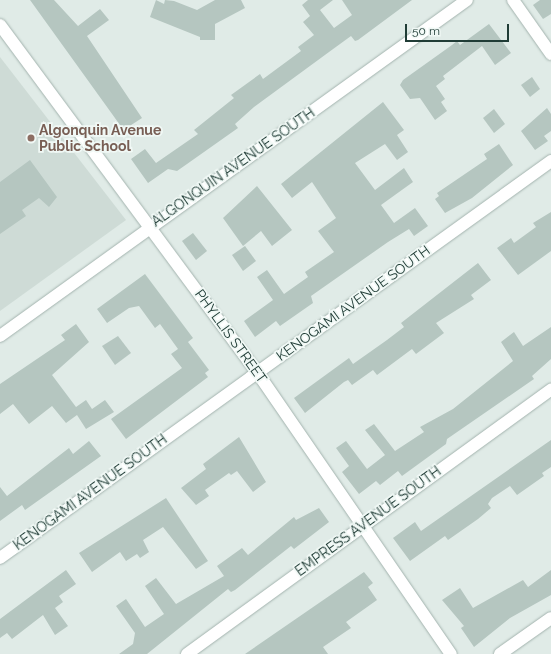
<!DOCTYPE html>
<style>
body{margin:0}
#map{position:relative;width:551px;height:654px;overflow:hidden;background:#e0ebe7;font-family:Raleway,sans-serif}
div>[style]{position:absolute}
.built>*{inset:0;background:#cedbd6}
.building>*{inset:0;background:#b5c6c0}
.roads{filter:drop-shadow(0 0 1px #a3b3ae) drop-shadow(0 0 1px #a3b3ae)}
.minor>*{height:12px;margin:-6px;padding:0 6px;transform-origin:6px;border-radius:6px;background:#fff}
.secondary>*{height:12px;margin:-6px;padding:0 6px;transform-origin:6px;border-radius:6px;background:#fff}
.dots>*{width:11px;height:11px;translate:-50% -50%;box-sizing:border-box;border:2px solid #f0f8f5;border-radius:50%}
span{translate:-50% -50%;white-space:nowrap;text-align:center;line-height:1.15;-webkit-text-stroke:3.5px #f0f8f5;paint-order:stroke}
.education-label{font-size:14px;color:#785e54;font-weight:700}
.left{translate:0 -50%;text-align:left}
.street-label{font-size:14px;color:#203c36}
.scale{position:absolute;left:405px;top:24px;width:104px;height:18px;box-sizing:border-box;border:2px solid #203c36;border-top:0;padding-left:5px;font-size:12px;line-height:14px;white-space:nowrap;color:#203c36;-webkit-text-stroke:3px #f0f8f5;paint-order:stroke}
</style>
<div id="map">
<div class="built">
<div style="clip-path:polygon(0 57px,126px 220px,0 311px)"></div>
</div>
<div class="building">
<div style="clip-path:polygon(30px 0,54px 0,78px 26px,100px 9px,109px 20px,87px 36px,142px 118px,125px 129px,120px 125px)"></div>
<div style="clip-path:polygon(156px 0,164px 4px,165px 0,174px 1px,197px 10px,215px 0,241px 0,245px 8px,215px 24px,215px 40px,200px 40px,200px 37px,150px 17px)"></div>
<div style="clip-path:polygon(308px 0,333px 0,320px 10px,334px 28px,352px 15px,342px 0,412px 0,358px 40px,355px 41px,351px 36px,329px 52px,254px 107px,235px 124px,238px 128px,187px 164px,177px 171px,168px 169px,148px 183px,131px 159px,145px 149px,156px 163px,198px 134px,194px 130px,234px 98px,231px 95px,260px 74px,263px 79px,301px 51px,298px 47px,314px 35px,303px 22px,310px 16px,302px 5px)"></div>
<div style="clip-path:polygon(540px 0,551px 0,551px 14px,543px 19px,533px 5px)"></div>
<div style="clip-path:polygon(489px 24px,511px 53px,495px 65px,482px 46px,443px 76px,445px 79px,436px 86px,445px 99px,441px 102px,447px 111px,435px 120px,420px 98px,410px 99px,400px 85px,403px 80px,452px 45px,457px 41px,460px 45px)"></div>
<div style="clip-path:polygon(532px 77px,540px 89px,530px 97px,521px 85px)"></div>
<div style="clip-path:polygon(383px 102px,404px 130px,397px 135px,408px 152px,397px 160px,385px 144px,355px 163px,375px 190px,404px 168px,413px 182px,381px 205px,394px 223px,415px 208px,428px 226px,414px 236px,409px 229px,388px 242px,311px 296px,313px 303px,280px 326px,276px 321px,255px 337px,244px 321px,273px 300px,257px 277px,267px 270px,284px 294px,308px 277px,305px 272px,334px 252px,318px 231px,336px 218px,312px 182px,292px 198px,281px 184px)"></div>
<div style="clip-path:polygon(547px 108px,551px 114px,551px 131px,544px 136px,548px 141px,535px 150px,521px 131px)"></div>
<div style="clip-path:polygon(494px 109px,505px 124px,494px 133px,483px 118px)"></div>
<div style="clip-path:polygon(499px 144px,513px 165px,472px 198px,445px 213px,435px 199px,439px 196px,437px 193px,487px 159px,484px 154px)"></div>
<div style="clip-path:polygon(30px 160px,57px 197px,49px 207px,39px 198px,22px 210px,26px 216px,0 234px,0 182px)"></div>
<div style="clip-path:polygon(257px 186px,292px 230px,272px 246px,261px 231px,243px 246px,223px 218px)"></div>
<div style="clip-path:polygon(551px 212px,551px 251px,518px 275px,497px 248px,511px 238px,514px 243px,536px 227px,533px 223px)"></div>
<div style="clip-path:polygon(193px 233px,207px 251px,196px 260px,182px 241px)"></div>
<div style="clip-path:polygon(245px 246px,256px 261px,243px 271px,232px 255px)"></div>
<div style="clip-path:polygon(478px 263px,491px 280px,471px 295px,474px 299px,436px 323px,444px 333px,416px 354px,412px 349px,377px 375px,373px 370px,352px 385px,348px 380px,344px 382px,305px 413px,294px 398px,349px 358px,353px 364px,387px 340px,404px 327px,401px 323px)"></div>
<div style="clip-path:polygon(145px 274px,193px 338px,188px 342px,209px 370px,205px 373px,208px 377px,126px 439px,111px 419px,182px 368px,171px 354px,178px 349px,160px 324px,155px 328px,139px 306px,129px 308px,107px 323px,97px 309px)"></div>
<div style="clip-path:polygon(76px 324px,89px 342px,52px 375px,76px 407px,86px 400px,92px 409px,105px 400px,114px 412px,86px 429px,77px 415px,66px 423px,52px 406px,29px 424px,13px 404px,0 414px,0 384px,65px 340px,61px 335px)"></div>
<div style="clip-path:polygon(551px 327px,551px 359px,532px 376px,534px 379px,447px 439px,446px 444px,402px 476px,398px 471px,380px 485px,376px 481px,359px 494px,342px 472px,349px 466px,336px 448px,346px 441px,367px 469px,385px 455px,365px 430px,374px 424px,395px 451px,424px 432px,420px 427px,453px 409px,513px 361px,501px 342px,514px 332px,523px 346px)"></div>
<div style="clip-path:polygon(118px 336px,131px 353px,115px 365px,102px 346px)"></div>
<div style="clip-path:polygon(239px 437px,266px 482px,253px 492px,237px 471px,231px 475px,229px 473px,205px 490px,209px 496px,196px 505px,181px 488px,206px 469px,203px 464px)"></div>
<div style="clip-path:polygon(551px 440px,551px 467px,542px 473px,544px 476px,517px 495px,510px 486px,492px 498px,488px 504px,491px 508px,478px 519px,448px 540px,445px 536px,410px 561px,393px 538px,415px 522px,421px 531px)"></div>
<div style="clip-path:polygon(89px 441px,101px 456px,25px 510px,22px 505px,0 521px,0 487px,7px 496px,69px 448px,73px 454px)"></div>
<div style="clip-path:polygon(166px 498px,208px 561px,196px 569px,163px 527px,143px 540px,149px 552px,140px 558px,137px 554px,126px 561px,120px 552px,92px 572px,79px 553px)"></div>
<div style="clip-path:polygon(319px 508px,329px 522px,294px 549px,291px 546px,235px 590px,231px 592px,228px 589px,147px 654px,119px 654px,133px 644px,135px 633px,116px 606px,126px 599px,145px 627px,164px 614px,145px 586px,156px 578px,176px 604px,224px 576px,217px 566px,242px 548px,248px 555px,294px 517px,296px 520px)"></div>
<div style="clip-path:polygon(66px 570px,76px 584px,59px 596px,63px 602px,55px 608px,68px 626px,55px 635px,43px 615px,12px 639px,7px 633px,0 638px,0 619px)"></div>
<div style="clip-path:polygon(551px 570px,551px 595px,510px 618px,474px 647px,461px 628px,464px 626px,442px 600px,460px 588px,473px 608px,523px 580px,528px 587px)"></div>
<div style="clip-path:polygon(364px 572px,373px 583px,368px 587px,377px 600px,346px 622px,351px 628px,323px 647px,328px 654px,245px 654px)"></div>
</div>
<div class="roads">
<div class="minor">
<div style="left:513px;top:0;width:66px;rotate:54.9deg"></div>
<div style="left:0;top:25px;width:432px;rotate:53.5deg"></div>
<div style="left:257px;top:372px;width:342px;rotate:55.5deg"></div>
<div style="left:0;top:558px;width:679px;rotate:-35.77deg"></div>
<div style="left:187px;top:654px;width:450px;rotate:-36deg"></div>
<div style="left:500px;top:654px;width:62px;rotate:-35.2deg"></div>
</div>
<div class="secondary">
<div style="left:0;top:336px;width:575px;rotate:-35.73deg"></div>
</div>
</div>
<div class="dots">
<div style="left:31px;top:138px;background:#8d6e63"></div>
</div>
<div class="education-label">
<span class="left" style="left:39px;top:138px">Algonquin Avenue<br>Public School</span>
</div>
<div class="street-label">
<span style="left:233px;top:167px;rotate:-35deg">ALGONQUIN AVENUE SOUTH</span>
<span style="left:353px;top:303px;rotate:-36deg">KENOGAMI AVENUE SOUTH</span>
<span style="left:231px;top:336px;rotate:54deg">PHYLLIS STREET</span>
<span style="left:90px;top:492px;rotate:-36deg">KENOGAMI AVENUE SOUTH</span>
<span style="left:368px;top:521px;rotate:-36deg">EMPRESS AVENUE SOUTH</span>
</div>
<div class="scale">50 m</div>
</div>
